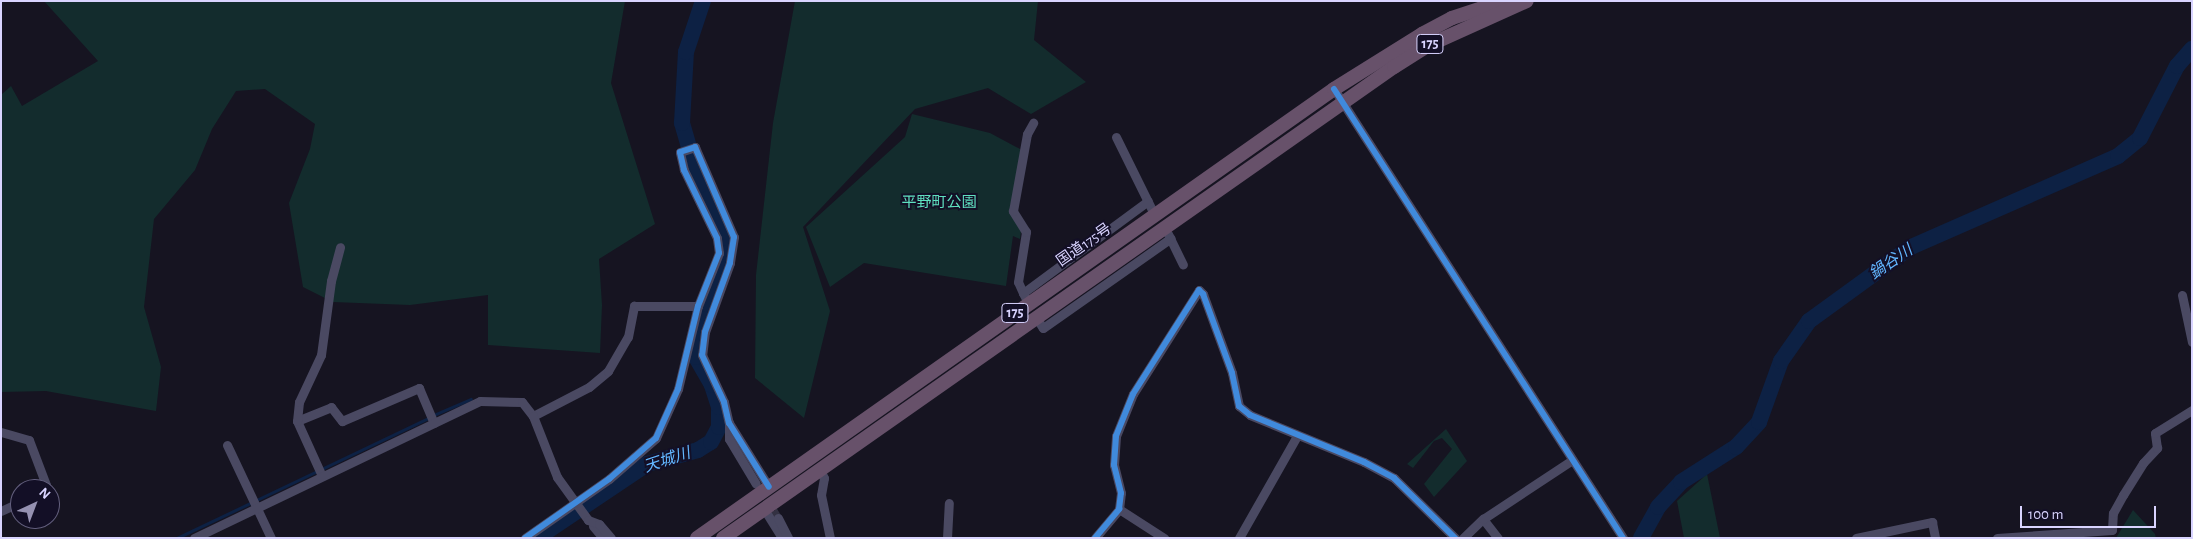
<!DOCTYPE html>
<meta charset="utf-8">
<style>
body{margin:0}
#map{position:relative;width:2193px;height:539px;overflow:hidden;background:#161421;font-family:"Alegreya Sans","Noto Sans JP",sans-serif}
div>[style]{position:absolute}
.green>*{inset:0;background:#132c2d}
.stream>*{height:2.5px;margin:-1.25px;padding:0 1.25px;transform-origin:1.25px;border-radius:1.25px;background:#0d2144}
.river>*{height:16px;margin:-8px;padding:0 8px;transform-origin:8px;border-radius:8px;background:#0d2144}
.minor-tunnel>*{height:9px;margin-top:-4.5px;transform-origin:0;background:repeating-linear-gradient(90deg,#333142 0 9px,transparent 0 13.5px)}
.minor>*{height:9px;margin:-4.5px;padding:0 4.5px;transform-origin:4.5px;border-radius:4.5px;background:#4a4962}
.highway>*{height:14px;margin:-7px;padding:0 7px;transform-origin:7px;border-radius:7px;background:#67516a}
.cycleway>*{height:6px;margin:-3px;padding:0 3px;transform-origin:3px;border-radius:3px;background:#408adc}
span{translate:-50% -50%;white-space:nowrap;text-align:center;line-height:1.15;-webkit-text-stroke:4px #130f26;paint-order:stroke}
.shield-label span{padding:1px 4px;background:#130f26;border:1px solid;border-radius:4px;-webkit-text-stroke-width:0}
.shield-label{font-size:14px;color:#d9d4ff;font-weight:700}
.park-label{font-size:15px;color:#5fe0c0}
.street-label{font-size:15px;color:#d9d4ff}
.water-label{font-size:16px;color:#62b6ff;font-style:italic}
.frame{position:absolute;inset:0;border:2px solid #d9d4ff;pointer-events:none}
.north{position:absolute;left:10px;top:479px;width:50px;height:50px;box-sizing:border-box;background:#130f26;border:1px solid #625e7d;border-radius:50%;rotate:43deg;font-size:14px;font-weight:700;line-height:20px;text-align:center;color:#d9d4ff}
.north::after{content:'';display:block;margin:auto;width:18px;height:22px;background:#9591b1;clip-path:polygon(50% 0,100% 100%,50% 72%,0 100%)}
.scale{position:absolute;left:2020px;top:506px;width:136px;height:22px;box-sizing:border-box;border:2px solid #d9d4ff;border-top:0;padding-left:6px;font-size:15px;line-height:18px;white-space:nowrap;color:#d9d4ff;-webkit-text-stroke:4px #130f26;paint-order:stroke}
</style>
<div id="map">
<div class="green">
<div style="clip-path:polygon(44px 1px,625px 1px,611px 83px,655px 224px,599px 259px,602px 305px,600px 353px,488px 345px,488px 295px,410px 305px,333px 302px,303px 287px,289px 203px,310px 149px,315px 124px,265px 89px,236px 91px,212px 129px,195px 170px,154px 219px,144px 307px,161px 367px,156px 411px,46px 391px,1px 392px,1px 95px,11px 86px,22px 106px,98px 61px)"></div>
<div style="clip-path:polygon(795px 1px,1038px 1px,1034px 40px,1086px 82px,1031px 114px,988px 88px,915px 109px,803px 227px,830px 311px,804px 418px,755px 378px,756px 275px,773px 123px)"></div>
<div style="clip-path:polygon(912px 114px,990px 133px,1020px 149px,1022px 155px,1009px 212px,1021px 231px,1020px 239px,1013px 236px,1006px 286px,864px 263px,830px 287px,806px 227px,905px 137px)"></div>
<div style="clip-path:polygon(1446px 429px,1467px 461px,1434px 497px,1424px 484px,1452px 449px,1442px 438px,1434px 441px,1413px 468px,1407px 464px)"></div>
<div style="clip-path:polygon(1707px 474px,1720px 538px,1684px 538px,1677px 501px)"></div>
<div style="clip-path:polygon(2133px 510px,2155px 534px,2156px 538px,2116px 538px)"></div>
</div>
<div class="stream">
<div style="left:434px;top:415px;width:40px;rotate:-23.4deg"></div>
<div style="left:177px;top:538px;width:279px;rotate:-25.5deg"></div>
</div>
<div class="river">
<div style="left:537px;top:538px;width:133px;rotate:-33.9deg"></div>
<div style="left:647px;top:464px;width:53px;rotate:-15.4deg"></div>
<div style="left:698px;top:450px;width:15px;rotate:-32deg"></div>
<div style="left:711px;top:442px;width:17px;rotate:-62deg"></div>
<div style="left:719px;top:427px;width:20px;rotate:-90deg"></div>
<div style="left:719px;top:407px;width:23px;rotate:-108deg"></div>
<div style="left:712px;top:385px;width:32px;rotate:-120deg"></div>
<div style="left:696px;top:357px;width:54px;rotate:-79.3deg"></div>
<div style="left:706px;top:304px;width:53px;rotate:-69.2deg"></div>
<div style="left:725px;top:254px;width:16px;rotate:-86deg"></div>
<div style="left:726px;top:238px;width:59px;rotate:-116.1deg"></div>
<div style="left:700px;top:185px;width:65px;rotate:-106.2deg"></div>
<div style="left:682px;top:123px;width:71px;rotate:-86.8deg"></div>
<div style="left:686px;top:52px;width:54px;rotate:-71.6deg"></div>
<div style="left:1641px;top:538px;width:35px;rotate:-61deg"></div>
<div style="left:1658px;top:507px;width:34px;rotate:-47deg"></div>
<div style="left:1681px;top:482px;width:65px;rotate:-32.5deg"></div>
<div style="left:1736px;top:447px;width:34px;rotate:-47deg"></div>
<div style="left:1759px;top:422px;width:65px;rotate:-70.2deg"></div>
<div style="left:1781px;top:361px;width:49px;rotate:-55deg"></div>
<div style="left:1809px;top:321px;width:126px;rotate:-36deg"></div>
<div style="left:1911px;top:247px;width:226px;rotate:-23.7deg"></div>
<div style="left:2118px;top:156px;width:28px;rotate:-39deg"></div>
<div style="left:2140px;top:138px;width:81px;rotate:-62.8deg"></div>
<div style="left:2177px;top:66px;width:23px;rotate:-49deg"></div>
</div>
<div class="minor-tunnel">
<div style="left:759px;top:488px;width:36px;rotate:58deg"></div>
</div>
<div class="minor">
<div style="left:1334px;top:89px;width:534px;rotate:57.23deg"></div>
<div style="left:1116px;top:137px;width:88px;rotate:63.7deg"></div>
<div style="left:1168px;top:234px;width:34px;rotate:64deg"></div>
<div style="left:1023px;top:293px;width:12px;rotate:-114deg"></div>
<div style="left:1018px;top:282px;width:51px;rotate:-80.9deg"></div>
<div style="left:1026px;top:232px;width:25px;rotate:-122deg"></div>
<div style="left:1013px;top:211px;width:78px;rotate:-79.7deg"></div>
<div style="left:1027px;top:134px;width:13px;rotate:-61deg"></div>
<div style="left:2182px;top:295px;width:48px;rotate:78deg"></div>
<div style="left:1025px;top:297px;width:4px;rotate:-117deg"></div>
<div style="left:1023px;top:293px;width:155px;rotate:-36.4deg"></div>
<div style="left:1036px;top:317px;width:13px;rotate:58deg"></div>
<div style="left:1043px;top:328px;width:156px;rotate:-35.1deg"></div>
<div style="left:533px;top:416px;width:63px;rotate:-27.4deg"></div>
<div style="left:589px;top:387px;width:25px;rotate:-40deg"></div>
<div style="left:608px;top:371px;width:39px;rotate:-60deg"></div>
<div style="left:628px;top:337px;width:32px;rotate:-79deg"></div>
<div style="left:634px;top:306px;width:64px"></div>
<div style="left:297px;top:421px;width:37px;rotate:-22deg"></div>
<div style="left:331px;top:407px;width:18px;rotate:52deg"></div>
<div style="left:342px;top:421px;width:84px;rotate:-23.2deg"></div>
<div style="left:419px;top:388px;width:38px;rotate:67deg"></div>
<div style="left:729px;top:423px;width:16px;rotate:90deg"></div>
<div style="left:729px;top:439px;width:52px;rotate:59deg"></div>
<div style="left:1px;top:432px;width:29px;rotate:16deg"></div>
<div style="left:29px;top:440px;width:48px;rotate:69.3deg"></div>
<div style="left:46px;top:485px;width:8px;rotate:150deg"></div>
<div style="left:227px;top:445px;width:103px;rotate:64.7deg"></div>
<div style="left:820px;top:470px;width:9px;rotate:63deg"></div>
<div style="left:824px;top:478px;width:17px;rotate:100deg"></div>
<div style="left:821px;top:495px;width:44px;rotate:78.2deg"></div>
<div style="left:322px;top:476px;width:60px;rotate:-114.4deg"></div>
<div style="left:297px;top:421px;width:19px;rotate:-84deg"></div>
<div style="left:299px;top:402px;width:52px;rotate:-64.9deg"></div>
<div style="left:321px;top:355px;width:75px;rotate:-82.3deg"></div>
<div style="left:331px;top:281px;width:35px;rotate:-75deg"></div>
<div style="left:764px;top:509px;width:34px;rotate:58deg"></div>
<div style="left:1119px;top:509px;width:54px;rotate:32.8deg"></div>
<div style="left:1px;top:511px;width:21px;rotate:-25deg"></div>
<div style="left:778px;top:518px;width:22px;rotate:63deg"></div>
<div style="left:1483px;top:519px;width:24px;rotate:52deg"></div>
<div style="left:593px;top:526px;width:16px;rotate:50deg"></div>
<div style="left:194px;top:538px;width:317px;rotate:-25.6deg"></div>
<div style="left:480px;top:401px;width:42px;rotate:1.4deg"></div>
<div style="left:522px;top:402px;width:18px;rotate:52deg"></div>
<div style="left:533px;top:416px;width:66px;rotate:68.5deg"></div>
<div style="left:557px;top:477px;width:53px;rotate:54.2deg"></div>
<div style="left:588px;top:520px;width:12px;rotate:20deg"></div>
<div style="left:599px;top:524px;width:18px;rotate:49deg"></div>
<div style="left:525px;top:538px;width:103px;rotate:-35.1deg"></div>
<div style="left:609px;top:479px;width:62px;rotate:-41.1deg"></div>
<div style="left:656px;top:438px;width:54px;rotate:-65.8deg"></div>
<div style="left:678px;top:389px;width:85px;rotate:-76.5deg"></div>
<div style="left:698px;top:306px;width:57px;rotate:-68.4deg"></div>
<div style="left:719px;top:253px;width:15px;rotate:-98deg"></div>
<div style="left:717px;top:238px;width:76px;rotate:-115.9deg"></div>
<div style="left:684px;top:170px;width:18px;rotate:-103deg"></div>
<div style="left:680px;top:152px;width:16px;rotate:-18deg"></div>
<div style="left:695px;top:147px;width:98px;rotate:66.6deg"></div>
<div style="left:734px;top:237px;width:26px;rotate:99deg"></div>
<div style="left:730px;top:263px;width:73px;rotate:109.9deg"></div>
<div style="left:705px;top:332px;width:23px;rotate:97deg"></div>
<div style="left:702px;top:355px;width:52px;rotate:64.9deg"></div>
<div style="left:724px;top:402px;width:22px;rotate:77deg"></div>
<div style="left:729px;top:423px;width:75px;rotate:58deg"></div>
<div style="left:947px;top:538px;width:35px;rotate:-87deg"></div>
<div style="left:1095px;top:538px;width:38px;rotate:-50deg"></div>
<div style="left:1119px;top:509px;width:16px;rotate:-83deg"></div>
<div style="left:1121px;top:493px;width:29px;rotate:-104deg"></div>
<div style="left:1114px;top:465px;width:29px;rotate:-86deg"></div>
<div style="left:1116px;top:436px;width:45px;rotate:-68deg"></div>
<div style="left:1133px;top:394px;width:123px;rotate:-57.6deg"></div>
<div style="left:1199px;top:290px;width:6px;rotate:45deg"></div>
<div style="left:1203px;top:294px;width:84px;rotate:69.8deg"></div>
<div style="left:1232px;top:373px;width:34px;rotate:78deg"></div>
<div style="left:1239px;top:406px;width:14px;rotate:39deg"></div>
<div style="left:1250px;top:415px;width:123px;rotate:22.4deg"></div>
<div style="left:1364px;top:462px;width:34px;rotate:28deg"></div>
<div style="left:1394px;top:478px;width:86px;rotate:44.5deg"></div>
<div style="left:1239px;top:538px;width:117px;rotate:-60.4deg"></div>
<div style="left:1463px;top:538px;width:28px;rotate:-44deg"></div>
<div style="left:1483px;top:519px;width:107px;rotate:-33.5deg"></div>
<div style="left:1856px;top:538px;width:78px;rotate:-11.9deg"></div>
<div style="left:1932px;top:522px;width:16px;rotate:79deg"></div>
<div style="left:1997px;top:538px;width:115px;rotate:-4deg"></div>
<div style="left:2112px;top:530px;width:17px;rotate:-87deg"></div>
<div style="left:2113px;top:513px;width:21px;rotate:-61deg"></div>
<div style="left:2123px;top:495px;width:38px;rotate:-58deg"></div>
<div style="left:2143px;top:463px;width:21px;rotate:-47deg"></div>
<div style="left:2157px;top:448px;width:15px;rotate:-98deg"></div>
<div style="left:2155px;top:433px;width:44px;rotate:-31.9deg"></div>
</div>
<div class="highway">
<div style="left:697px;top:538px;width:779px;rotate:-35.18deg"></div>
<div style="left:1334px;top:89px;width:104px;rotate:-32deg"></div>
<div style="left:1422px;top:34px;width:34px;rotate:-28deg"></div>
<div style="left:1452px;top:18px;width:54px;rotate:-18.4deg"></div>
<div style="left:723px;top:538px;width:820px;rotate:-35.07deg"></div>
<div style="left:1394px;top:67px;width:41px;rotate:-32.2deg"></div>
<div style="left:1429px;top:45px;width:107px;rotate:-24.2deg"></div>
</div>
<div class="cycleway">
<div style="left:1334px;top:89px;width:534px;rotate:57.23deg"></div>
<div style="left:525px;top:538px;width:103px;rotate:-35.1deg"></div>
<div style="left:609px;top:479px;width:62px;rotate:-41.1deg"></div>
<div style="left:656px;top:438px;width:54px;rotate:-65.8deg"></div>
<div style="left:678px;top:389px;width:85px;rotate:-76.5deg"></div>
<div style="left:698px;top:306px;width:57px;rotate:-68.4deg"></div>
<div style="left:719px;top:253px;width:15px;rotate:-98deg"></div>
<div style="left:717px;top:238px;width:76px;rotate:-115.9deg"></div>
<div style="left:684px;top:170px;width:18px;rotate:-103deg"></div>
<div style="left:680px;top:152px;width:16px;rotate:-18deg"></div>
<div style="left:695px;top:147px;width:98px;rotate:66.6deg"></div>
<div style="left:734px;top:237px;width:26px;rotate:99deg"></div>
<div style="left:730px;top:263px;width:73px;rotate:109.9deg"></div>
<div style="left:705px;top:332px;width:23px;rotate:97deg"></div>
<div style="left:702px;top:355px;width:52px;rotate:64.9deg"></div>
<div style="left:724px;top:402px;width:22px;rotate:77deg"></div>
<div style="left:729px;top:423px;width:75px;rotate:58deg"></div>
<div style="left:1095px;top:538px;width:38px;rotate:-50deg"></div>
<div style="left:1119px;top:509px;width:16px;rotate:-83deg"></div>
<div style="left:1121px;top:493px;width:29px;rotate:-104deg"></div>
<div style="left:1114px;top:465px;width:29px;rotate:-86deg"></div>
<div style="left:1116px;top:436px;width:45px;rotate:-68deg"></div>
<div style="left:1133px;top:394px;width:123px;rotate:-57.6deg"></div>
<div style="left:1199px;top:290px;width:6px;rotate:45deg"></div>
<div style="left:1203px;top:294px;width:84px;rotate:69.8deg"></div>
<div style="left:1232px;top:373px;width:34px;rotate:78deg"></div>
<div style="left:1239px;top:406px;width:14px;rotate:39deg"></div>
<div style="left:1250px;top:415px;width:123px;rotate:22.4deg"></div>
<div style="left:1364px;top:462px;width:34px;rotate:28deg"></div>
<div style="left:1394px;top:478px;width:86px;rotate:44.5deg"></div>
</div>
<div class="shield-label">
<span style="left:1430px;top:44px">175</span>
<span style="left:1015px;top:313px">175</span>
</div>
<div class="park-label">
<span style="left:939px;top:203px">平野町公園</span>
</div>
<div class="street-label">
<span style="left:1084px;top:245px;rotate:-35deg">国道175号</span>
</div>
<div class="water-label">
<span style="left:1891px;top:262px;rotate:-34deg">鍋谷川</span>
<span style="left:667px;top:460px;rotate:-18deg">天城川</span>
</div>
<div class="frame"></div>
<div class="north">N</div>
<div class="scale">100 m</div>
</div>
